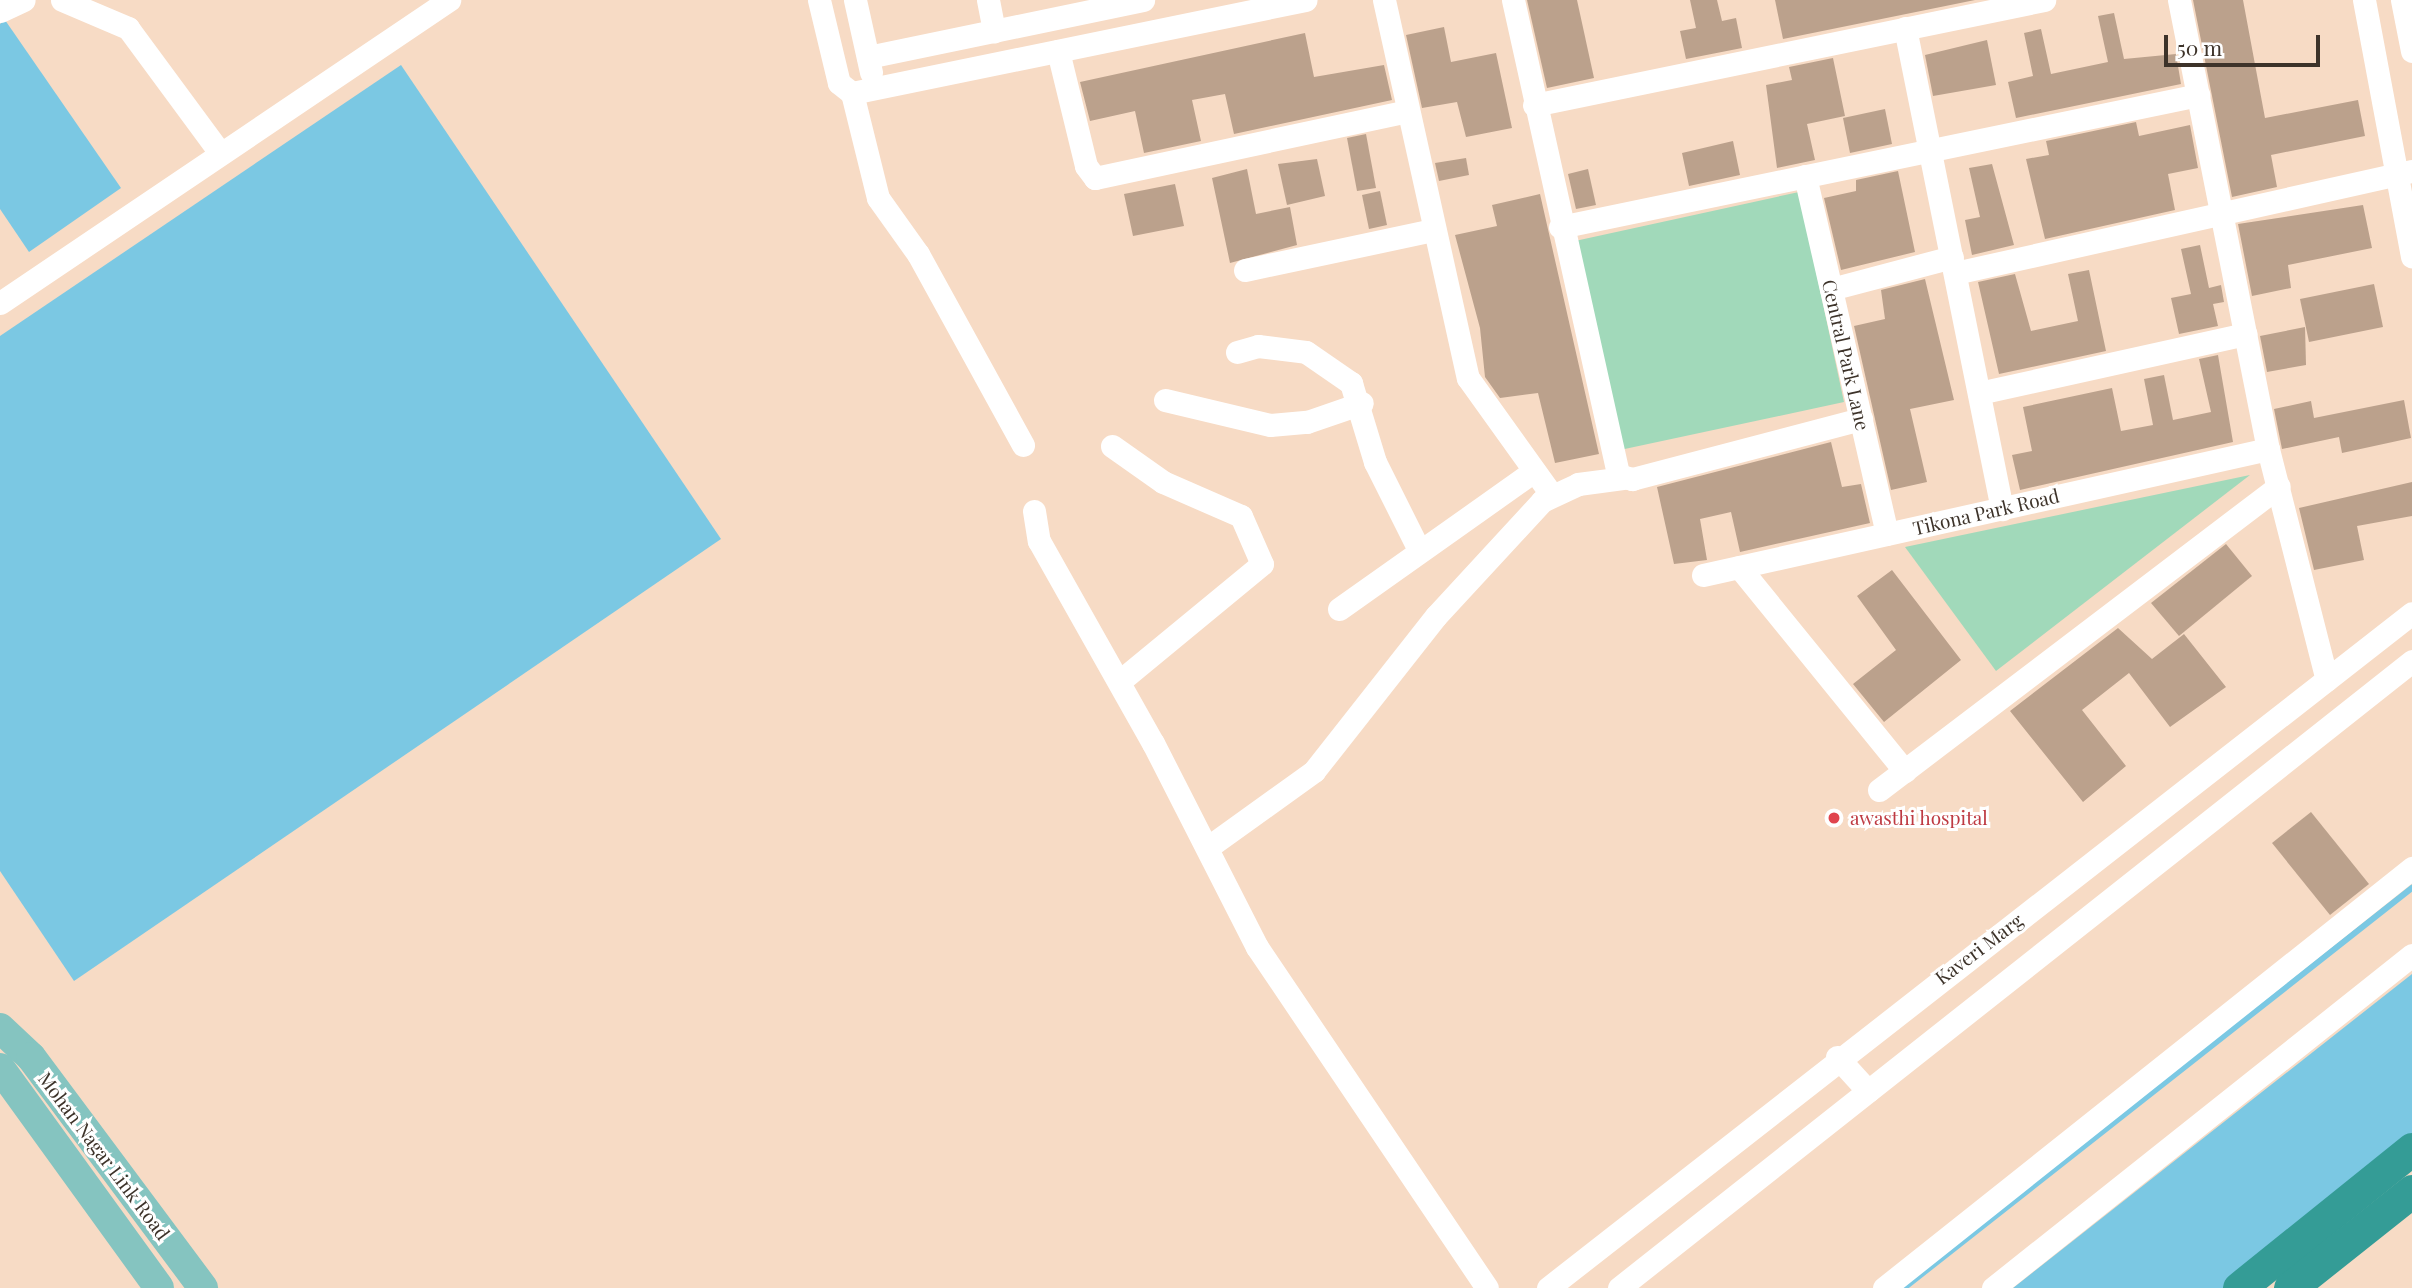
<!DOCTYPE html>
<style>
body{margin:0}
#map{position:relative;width:2412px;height:1288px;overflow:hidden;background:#f7dbc5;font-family:"Playfair Display",serif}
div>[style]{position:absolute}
.green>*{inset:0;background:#a1d9ba}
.water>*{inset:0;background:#7bc8e3}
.stream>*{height:6px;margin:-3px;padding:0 3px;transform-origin:3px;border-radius:3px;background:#7bc8e3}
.building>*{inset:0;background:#bba18c}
.minor>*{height:23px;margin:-11.5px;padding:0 11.5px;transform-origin:11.5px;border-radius:11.5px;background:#fff}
.major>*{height:30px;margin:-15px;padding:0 15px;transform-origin:15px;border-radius:15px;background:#85c4c0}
.highway>*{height:33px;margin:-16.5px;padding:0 16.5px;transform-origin:16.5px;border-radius:16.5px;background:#349c96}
.dots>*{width:19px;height:19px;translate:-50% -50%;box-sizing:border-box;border:4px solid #fff;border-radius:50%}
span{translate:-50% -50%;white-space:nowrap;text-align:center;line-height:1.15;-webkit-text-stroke:6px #fff;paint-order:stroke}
.street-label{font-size:19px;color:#3d332a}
.health-label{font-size:19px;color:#be3a42}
.left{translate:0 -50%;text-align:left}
.scale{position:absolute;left:2164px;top:35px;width:156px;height:32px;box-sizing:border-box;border:4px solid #3d332a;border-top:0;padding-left:9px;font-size:21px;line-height:24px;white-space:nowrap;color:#3d332a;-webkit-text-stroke:5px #fff;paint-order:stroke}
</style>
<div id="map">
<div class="green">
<div style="clip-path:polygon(1799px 192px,1844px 402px,1620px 450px,1575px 241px)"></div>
<div style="clip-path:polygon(2250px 475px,1996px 671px,1905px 547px)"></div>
</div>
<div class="water">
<div style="clip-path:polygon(5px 20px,121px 188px,29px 252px,0 209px,0 24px)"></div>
<div style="clip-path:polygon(401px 65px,721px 539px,74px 981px,0 871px,0 336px)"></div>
<div style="clip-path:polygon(2412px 974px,2412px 1140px,2224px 1288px,2013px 1288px)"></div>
</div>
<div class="stream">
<div style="left:1904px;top:1288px;width:647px;rotate:-38.22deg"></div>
</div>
<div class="building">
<div style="clip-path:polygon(1527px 0,1577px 0,1594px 78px,1547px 88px)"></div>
<div style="clip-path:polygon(1690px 0,1717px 0,1722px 21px,1736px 18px,1742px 48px,1686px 59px,1680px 31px,1696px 28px)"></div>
<div style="clip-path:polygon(1775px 0,1975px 0,1783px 39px)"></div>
<div style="clip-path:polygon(2193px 0,2243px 0,2265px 118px,2358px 100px,2365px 136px,2271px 155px,2277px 187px,2232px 197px)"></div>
<div style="clip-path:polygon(2114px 13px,2124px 59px,2176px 54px,2181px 84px,2016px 118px,2008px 82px,2033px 76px,2024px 33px,2041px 29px,2051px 74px,2108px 62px,2098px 16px)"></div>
<div style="clip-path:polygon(1444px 27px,1451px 62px,1496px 53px,1512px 128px,1466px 137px,1457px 102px,1422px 108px,1406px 35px)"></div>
<div style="clip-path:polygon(1305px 33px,1314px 77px,1384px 65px,1392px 100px,1234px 134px,1225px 94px,1192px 100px,1201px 141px,1144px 153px,1135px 111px,1090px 121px,1080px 82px)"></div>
<div style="clip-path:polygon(1987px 40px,1996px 85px,1933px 96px,1925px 55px)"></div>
<div style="clip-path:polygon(1833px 58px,1845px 116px,1807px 124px,1815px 160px,1777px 168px,1766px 85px,1792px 80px,1789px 67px)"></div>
<div style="clip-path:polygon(1885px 109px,1892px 144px,1850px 153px,1843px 118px)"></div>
<div style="clip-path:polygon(2136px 122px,2139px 136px,2190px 125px,2198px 168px,2168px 174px,2175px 210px,2045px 239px,2026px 159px,2049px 155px,2046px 141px)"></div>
<div style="clip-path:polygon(1366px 134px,1376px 188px,1357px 191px,1347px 138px)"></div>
<div style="clip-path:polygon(1733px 141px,1740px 175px,1689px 186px,1682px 153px)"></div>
<div style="clip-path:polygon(1466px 158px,1469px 175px,1439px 181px,1435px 163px)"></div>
<div style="clip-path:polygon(1317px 159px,1325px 196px,1287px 205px,1278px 164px)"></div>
<div style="clip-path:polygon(1992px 164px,2014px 245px,1972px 255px,1965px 220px,1980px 217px,1969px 168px)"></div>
<div style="clip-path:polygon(1247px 169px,1256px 214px,1290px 207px,1297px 245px,1230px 263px,1212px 178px)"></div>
<div style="clip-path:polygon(1588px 169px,1596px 205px,1576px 209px,1568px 174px)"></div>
<div style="clip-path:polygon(1898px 171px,1915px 252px,1841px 270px,1824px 198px,1856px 191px,1856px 180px)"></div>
<div style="clip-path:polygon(1175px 184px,1184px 226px,1133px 236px,1124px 194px)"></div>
<div style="clip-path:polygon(1380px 191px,1387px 225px,1369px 229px,1362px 195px)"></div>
<div style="clip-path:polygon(1540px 194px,1599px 454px,1555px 463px,1538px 393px,1500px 398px,1485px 377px,1480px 328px,1455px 235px,1497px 226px,1492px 205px)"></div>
<div style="clip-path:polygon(2363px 205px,2372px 248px,2288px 265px,2291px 288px,2252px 296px,2238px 224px)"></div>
<div style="clip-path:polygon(2200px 245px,2209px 288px,2221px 285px,2224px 302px,2213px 304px,2218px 326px,2179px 334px,2171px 298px,2191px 294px,2181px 249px)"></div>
<div style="clip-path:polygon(2089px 270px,2106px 351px,1999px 374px,1978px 282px,2015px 274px,2031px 331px,2078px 321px,2068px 274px)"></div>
<div style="clip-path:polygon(1925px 279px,1954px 400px,1910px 409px,1927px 482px,1891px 490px,1854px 326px,1885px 319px,1881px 290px)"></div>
<div style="clip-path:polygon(2374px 284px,2383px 327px,2309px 342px,2300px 299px)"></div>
<div style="clip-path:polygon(2305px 327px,2306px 365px,2267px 372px,2260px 336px)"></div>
<div style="clip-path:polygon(2218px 355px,2233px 442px,2020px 490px,2012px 455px,2032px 451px,2023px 407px,2112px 388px,2121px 431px,2153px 425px,2144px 379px,2164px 375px,2173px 420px,2211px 412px,2199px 359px)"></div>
<div style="clip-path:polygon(2404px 400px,2411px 438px,2342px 453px,2339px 437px,2282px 449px,2274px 409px,2311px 401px,2314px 418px)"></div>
<div style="clip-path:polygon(1831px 442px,1842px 487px,1861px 484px,1870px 523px,1740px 552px,1731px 512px,1700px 519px,1707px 560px,1674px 564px,1657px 487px)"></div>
<div style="clip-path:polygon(2412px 482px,2412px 516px,2357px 526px,2364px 560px,2314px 570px,2299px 508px)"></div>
<div style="clip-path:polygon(2226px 544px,2252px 576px,2179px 636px,2151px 603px)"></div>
<div style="clip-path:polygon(1892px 570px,1961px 660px,1884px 722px,1853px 684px,1896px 650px,1857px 596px)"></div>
<div style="clip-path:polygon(2118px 628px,2152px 659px,2184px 634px,2226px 687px,2170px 727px,2129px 673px,2082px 710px,2126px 766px,2083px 802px,2010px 711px)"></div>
<div style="clip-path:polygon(2311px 812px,2369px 884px,2330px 915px,2272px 843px)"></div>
</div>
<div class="minor">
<div style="left:62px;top:0;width:72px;rotate:23deg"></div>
<div style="left:128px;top:28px;width:155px;rotate:53.6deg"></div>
<div style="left:819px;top:0;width:85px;rotate:76.5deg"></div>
<div style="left:839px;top:83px;width:16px;rotate:38deg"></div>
<div style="left:852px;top:93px;width:463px;rotate:-11.6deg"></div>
<div style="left:855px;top:0;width:74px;rotate:77.5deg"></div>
<div style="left:988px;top:0;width:32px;rotate:79deg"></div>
<div style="left:1384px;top:0;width:387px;rotate:77.5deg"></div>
<div style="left:1468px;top:378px;width:143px;rotate:54.4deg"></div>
<div style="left:1513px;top:0;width:486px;rotate:77.5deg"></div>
<div style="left:1618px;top:475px;width:15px;rotate:16deg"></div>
<div style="left:1632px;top:479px;width:237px;rotate:-14.7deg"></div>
<div style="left:2179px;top:0;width:458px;rotate:78.8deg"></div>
<div style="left:2268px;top:449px;width:238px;rotate:75.7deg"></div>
<div style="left:2364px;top:0;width:261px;rotate:79.4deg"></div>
<div style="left:2402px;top:0;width:52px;rotate:78.9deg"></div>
<div style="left:0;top:11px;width:26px;rotate:-25deg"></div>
<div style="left:1905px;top:28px;width:491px;rotate:78.6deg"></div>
<div style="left:1058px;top:51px;width:118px;rotate:76.3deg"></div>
<div style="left:1086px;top:166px;width:15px;rotate:53deg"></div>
<div style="left:1095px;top:178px;width:320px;rotate:-12.1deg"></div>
<div style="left:868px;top:57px;width:281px;rotate:-11.7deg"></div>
<div style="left:852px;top:93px;width:108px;rotate:76.1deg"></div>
<div style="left:878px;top:198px;width:69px;rotate:54.5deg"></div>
<div style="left:918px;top:254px;width:218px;rotate:61.2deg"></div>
<div style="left:1534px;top:105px;width:521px;rotate:-11.63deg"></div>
<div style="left:1805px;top:176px;width:367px;rotate:77.1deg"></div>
<div style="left:1560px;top:227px;width:652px;rotate:-11.69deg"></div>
<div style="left:1245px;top:270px;width:192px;rotate:-12deg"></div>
<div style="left:1955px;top:273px;width:468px;rotate:-12.6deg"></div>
<div style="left:1831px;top:289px;width:125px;rotate:-14.8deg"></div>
<div style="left:0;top:303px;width:542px;rotate:-34.01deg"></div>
<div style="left:1237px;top:352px;width:22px;rotate:-16deg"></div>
<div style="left:1258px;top:346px;width:48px;rotate:7.1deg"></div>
<div style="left:1306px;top:352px;width:55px;rotate:34.6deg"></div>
<div style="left:1351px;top:383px;width:83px;rotate:73.1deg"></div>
<div style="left:1375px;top:462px;width:98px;rotate:63.4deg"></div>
<div style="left:1979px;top:393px;width:273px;rotate:-12.5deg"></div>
<div style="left:1165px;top:400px;width:108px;rotate:13.4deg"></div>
<div style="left:1270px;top:425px;width:37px;rotate:-5deg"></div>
<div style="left:1307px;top:422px;width:58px;rotate:-19.1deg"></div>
<div style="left:1112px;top:446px;width:62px;rotate:35.2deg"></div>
<div style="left:1163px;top:482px;width:85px;rotate:23.6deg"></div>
<div style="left:1241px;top:516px;width:52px;rotate:66.4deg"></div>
<div style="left:1262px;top:564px;width:185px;rotate:140.5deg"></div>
<div style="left:1034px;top:511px;width:30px;rotate:81deg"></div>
<div style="left:1039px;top:541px;width:232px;rotate:60.6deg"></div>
<div style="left:1153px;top:743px;width:229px;rotate:63deg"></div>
<div style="left:1257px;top:947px;width:411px;rotate:56deg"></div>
<div style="left:1739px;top:567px;width:263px;rotate:50.9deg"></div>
<div style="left:1703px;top:575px;width:579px;rotate:-12.57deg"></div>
<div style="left:1339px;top:609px;width:239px;rotate:-35.3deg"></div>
<div style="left:1879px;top:790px;width:502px;rotate:-37.23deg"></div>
<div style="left:1207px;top:848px;width:132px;rotate:-35.7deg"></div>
<div style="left:1314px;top:771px;width:197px;rotate:-51.8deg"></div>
<div style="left:1436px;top:616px;width:156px;rotate:-47.3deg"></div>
<div style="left:1542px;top:501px;width:40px;rotate:-25deg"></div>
<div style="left:1578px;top:484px;width:45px;rotate:-7.6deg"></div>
<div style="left:1837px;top:1057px;width:46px;rotate:47.6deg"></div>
<div style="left:1548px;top:1288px;width:1096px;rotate:-38deg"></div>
<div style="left:1619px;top:1288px;width:1011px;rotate:-38.33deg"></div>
<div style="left:1884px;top:1288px;width:675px;rotate:-38.5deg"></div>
<div style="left:1993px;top:1288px;width:535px;rotate:-38.48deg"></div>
</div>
<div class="major">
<div style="left:0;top:1028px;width:42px;rotate:43.1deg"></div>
<div style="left:31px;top:1057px;width:288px;rotate:53.3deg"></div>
<div style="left:0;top:1068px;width:271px;rotate:54.1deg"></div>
</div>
<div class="highway">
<div style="left:2239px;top:1288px;width:222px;rotate:-38.8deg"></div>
<div style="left:2290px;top:1288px;width:156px;rotate:-38.5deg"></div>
</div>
<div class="dots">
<div style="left:1834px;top:818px;background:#e0444e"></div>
</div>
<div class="street-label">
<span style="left:1846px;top:355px;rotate:77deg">Central Park Lane</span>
<span style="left:1986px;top:512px;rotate:-13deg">Tikona Park Road</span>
<span style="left:1979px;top:949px;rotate:-37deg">Kaveri Marg</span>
<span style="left:104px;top:1156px;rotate:53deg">Mohan Nagar Link Road</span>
</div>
<div class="health-label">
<span class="left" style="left:1850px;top:818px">awasthi hospital</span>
</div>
<div class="scale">50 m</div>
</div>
